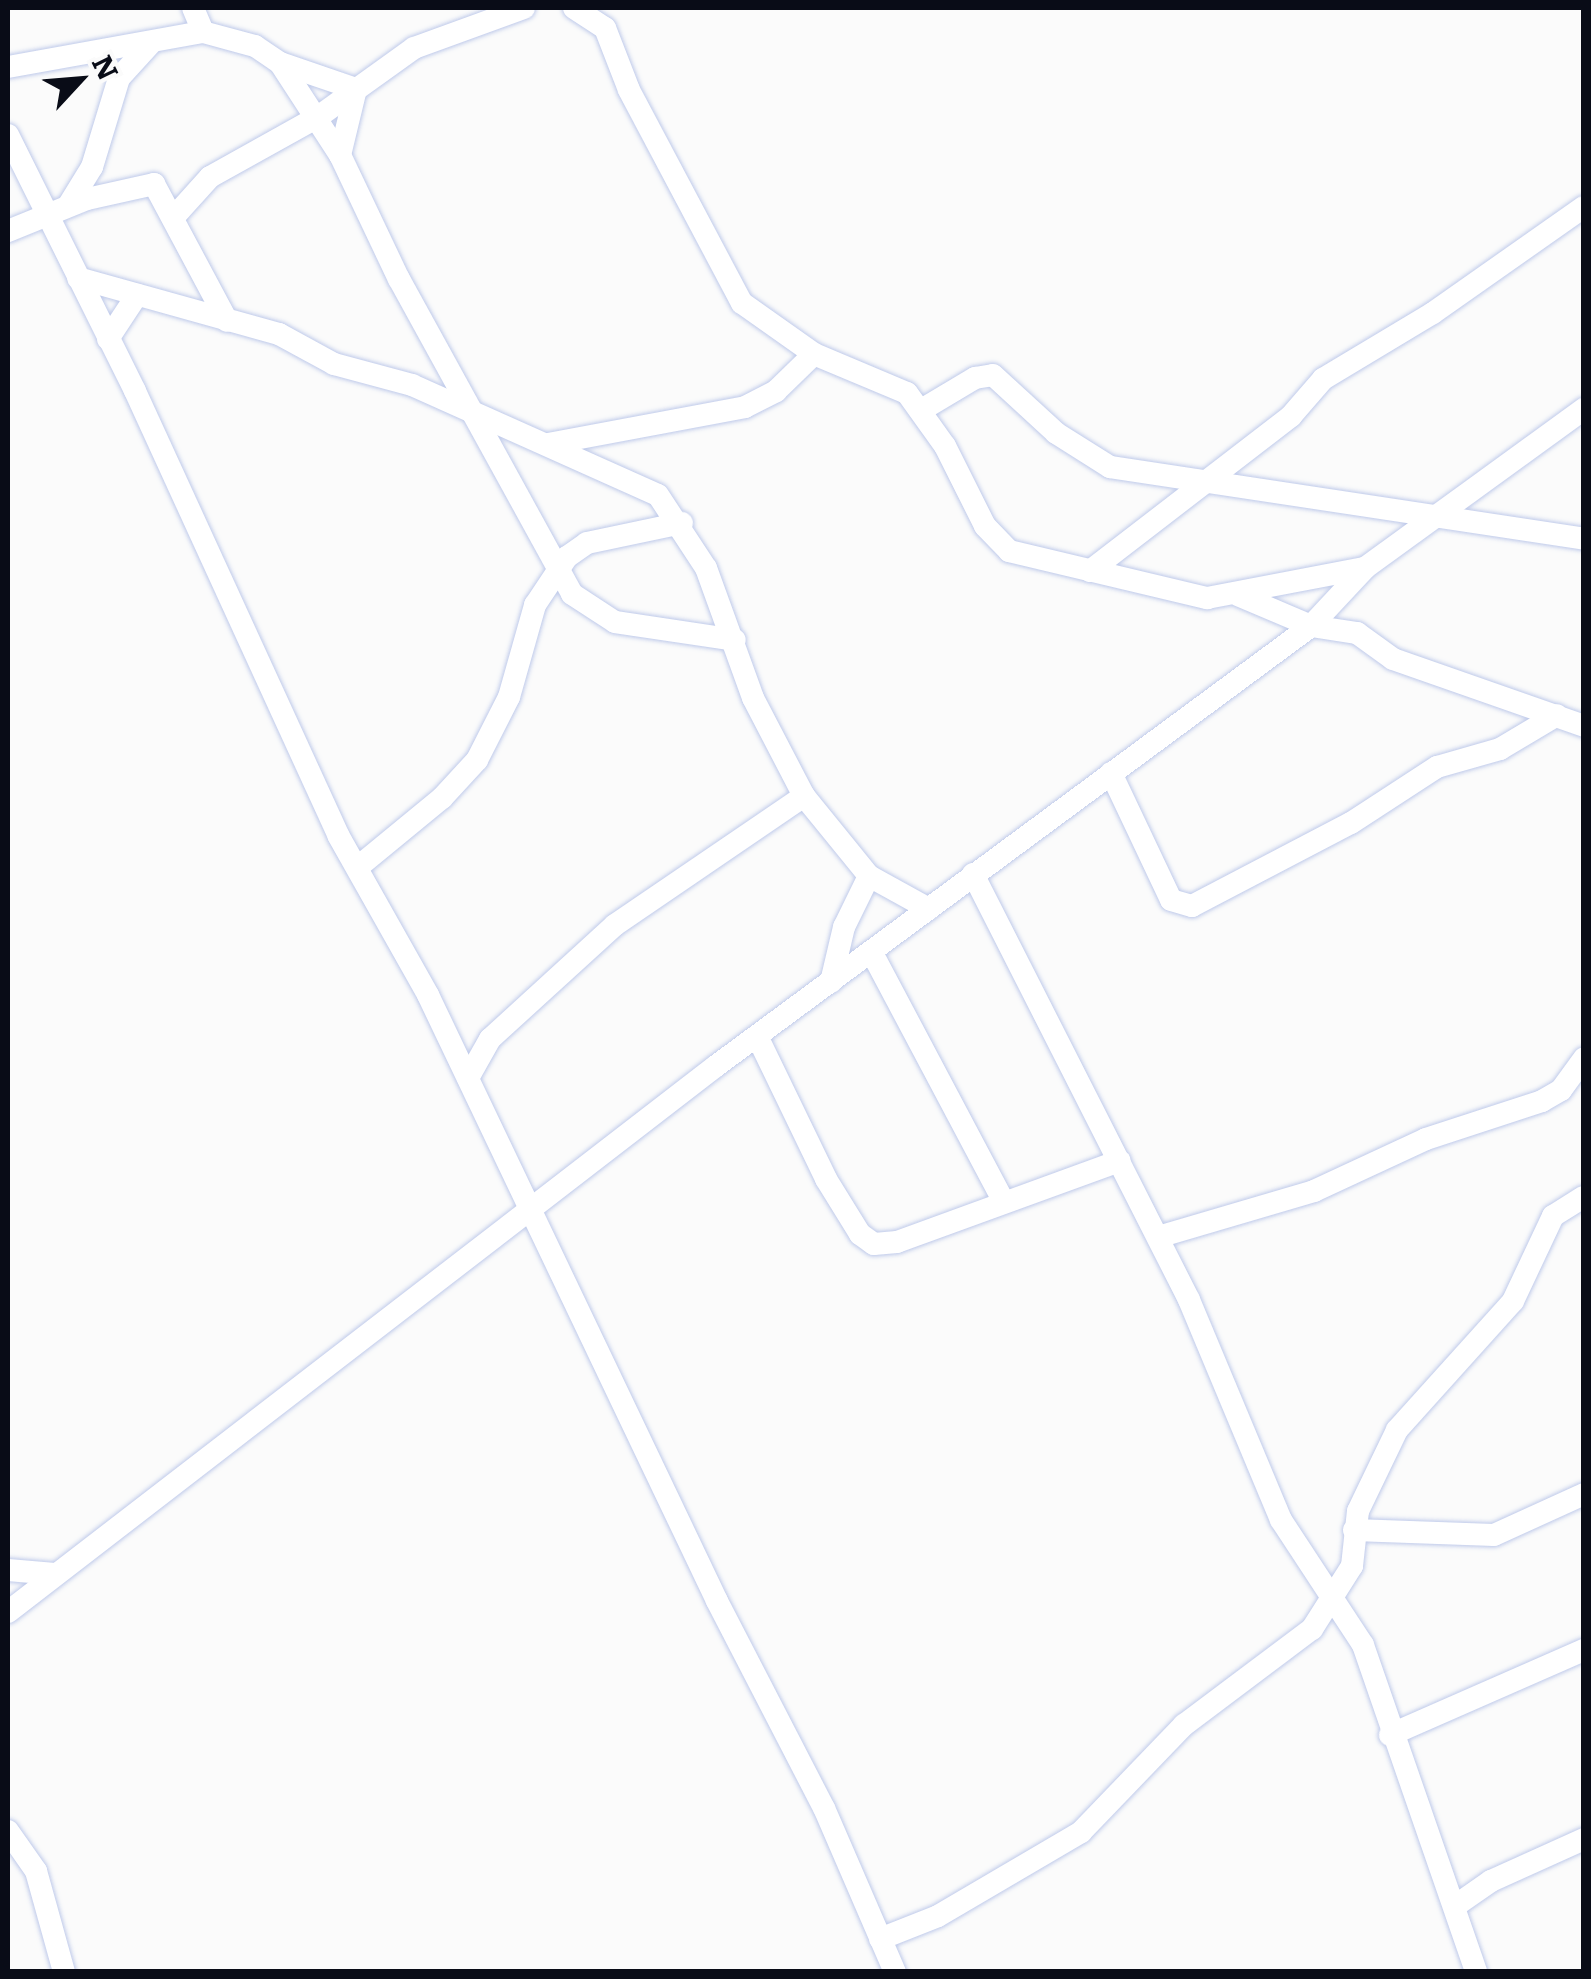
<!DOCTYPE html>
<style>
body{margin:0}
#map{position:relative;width:1591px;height:1979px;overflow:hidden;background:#fbfbfb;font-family:Literata,serif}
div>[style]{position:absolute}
.roads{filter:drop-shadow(0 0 2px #bfcaea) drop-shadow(0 0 2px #bfcaea)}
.minor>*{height:22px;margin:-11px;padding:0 11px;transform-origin:11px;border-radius:11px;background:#fff}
span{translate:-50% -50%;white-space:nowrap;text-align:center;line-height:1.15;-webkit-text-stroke:8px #fbfbfb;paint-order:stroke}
.frame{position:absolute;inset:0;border:10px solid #090c17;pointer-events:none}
.north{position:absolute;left:30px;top:30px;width:100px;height:100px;-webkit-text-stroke:8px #fbfbfb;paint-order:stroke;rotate:64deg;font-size:28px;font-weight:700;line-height:40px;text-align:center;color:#090c17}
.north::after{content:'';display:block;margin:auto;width:35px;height:45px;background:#090c17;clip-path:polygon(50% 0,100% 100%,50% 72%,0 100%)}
</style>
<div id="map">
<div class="roads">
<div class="minor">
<div style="left:193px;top:8px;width:26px;rotate:67deg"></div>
<div style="left:574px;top:8px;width:37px;rotate:33deg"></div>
<div style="left:605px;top:28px;width:66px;rotate:68.8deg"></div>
<div style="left:629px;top:90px;width:241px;rotate:62.1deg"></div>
<div style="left:742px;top:303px;width:88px;rotate:35.3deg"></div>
<div style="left:814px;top:354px;width:101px;rotate:22.8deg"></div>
<div style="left:907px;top:393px;width:65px;rotate:54.4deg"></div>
<div style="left:945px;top:446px;width:89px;rotate:63.4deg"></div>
<div style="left:985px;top:526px;width:35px;rotate:46deg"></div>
<div style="left:1009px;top:551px;width:204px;rotate:13.4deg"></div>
<div style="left:1207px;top:598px;width:161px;rotate:-10.8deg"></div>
<div style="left:280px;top:63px;width:80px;rotate:18.9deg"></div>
<div style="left:356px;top:89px;width:68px;rotate:103.6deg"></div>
<div style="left:8px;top:67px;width:198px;rotate:-10.2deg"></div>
<div style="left:203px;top:32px;width:54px;rotate:15.1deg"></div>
<div style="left:255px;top:46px;width:30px;rotate:34deg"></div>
<div style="left:280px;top:63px;width:110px;rotate:56.9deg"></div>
<div style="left:340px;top:155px;width:137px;rotate:64.6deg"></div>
<div style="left:399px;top:279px;width:359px;rotate:61.2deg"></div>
<div style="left:572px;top:594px;width:51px;rotate:33.1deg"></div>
<div style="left:615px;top:622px;width:121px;rotate:8.5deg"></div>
<div style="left:8px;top:135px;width:286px;rotate:63.6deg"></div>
<div style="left:135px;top:391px;width:488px;rotate:65.4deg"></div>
<div style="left:338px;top:835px;width:184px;rotate:60.6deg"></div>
<div style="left:428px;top:995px;width:671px;rotate:64.5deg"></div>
<div style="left:717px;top:1601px;width:233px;rotate:62.7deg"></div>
<div style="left:824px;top:1808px;width:179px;rotate:66.6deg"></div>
<div style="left:68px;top:206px;width:46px;rotate:-58.4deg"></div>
<div style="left:92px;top:167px;width:93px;rotate:-73.1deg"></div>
<div style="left:119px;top:78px;width:47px;rotate:-47.6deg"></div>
<div style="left:173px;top:218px;width:55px;rotate:-47.9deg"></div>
<div style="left:210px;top:177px;width:124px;rotate:-29.1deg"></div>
<div style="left:318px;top:117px;width:118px;rotate:-35.7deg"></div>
<div style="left:414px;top:48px;width:117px;rotate:-20deg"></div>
<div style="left:8px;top:231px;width:85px;rotate:-22.1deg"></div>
<div style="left:87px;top:199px;width:69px;rotate:-12.6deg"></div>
<div style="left:154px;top:184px;width:155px;rotate:61.9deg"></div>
<div style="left:78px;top:278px;width:209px;rotate:15.6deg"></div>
<div style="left:279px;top:334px;width:63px;rotate:28.6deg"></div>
<div style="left:334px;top:364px;width:81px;rotate:15.1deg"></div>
<div style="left:412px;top:385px;width:269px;rotate:24.1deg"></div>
<div style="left:658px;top:495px;width:87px;rotate:56.7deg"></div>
<div style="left:706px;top:568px;width:138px;rotate:70.1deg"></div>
<div style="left:753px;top:698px;width:110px;rotate:62.5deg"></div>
<div style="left:804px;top:796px;width:103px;rotate:50.9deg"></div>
<div style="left:869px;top:876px;width:68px;rotate:28.8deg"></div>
<div style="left:108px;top:339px;width:53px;rotate:-56.6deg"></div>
<div style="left:923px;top:409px;width:61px;rotate:-30.8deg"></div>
<div style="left:975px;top:378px;width:18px;rotate:-9deg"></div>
<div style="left:993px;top:375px;width:86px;rotate:42.6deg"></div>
<div style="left:1056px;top:433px;width:64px;rotate:32.2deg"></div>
<div style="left:1110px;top:467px;width:479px;rotate:8.6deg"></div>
<div style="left:548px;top:444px;width:200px;rotate:-10.6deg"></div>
<div style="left:745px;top:407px;width:35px;rotate:-27deg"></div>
<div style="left:776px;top:391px;width:53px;rotate:-44.2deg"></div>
<div style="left:1090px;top:571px;width:254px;rotate:-37.6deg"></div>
<div style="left:1291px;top:416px;width:49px;rotate:-49.1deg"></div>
<div style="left:1323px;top:379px;width:128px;rotate:-31deg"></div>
<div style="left:1433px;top:313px;width:184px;rotate:-35.1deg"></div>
<div style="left:1238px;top:595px;width:79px;rotate:23deg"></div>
<div style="left:1311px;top:626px;width:47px;rotate:8.7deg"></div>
<div style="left:1357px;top:633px;width:44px;rotate:35.8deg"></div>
<div style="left:1393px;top:659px;width:202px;rotate:19.3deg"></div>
<div style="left:1111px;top:773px;width:140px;rotate:64.7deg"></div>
<div style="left:1171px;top:900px;width:22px;rotate:16deg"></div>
<div style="left:1192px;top:906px;width:179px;rotate:-27.6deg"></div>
<div style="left:1351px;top:823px;width:103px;rotate:-33.1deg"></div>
<div style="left:1437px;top:767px;width:66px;rotate:-15.9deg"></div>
<div style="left:1500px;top:749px;width:66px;rotate:-30.8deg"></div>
<div style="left:358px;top:867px;width:109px;rotate:-39.4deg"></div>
<div style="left:442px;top:798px;width:52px;rotate:-47.4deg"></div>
<div style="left:477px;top:760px;width:71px;rotate:-63.1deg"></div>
<div style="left:509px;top:697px;width:96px;rotate:-74.2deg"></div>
<div style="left:535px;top:605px;width:58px;rotate:-56.3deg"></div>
<div style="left:567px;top:557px;width:24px;rotate:-35deg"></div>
<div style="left:587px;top:543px;width:97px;rotate:-11.9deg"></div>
<div style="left:973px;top:874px;width:478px;rotate:63.1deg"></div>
<div style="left:1189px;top:1300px;width:238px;rotate:67.3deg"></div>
<div style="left:1281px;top:1520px;width:149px;rotate:56.7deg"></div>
<div style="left:1363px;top:1645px;width:346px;rotate:70.9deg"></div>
<div style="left:872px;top:953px;width:282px;rotate:62.1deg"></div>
<div style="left:831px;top:982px;width:57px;rotate:-76.7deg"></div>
<div style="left:844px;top:927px;width:57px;rotate:-63.9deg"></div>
<div style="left:757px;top:1036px;width:159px;rotate:64.2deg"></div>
<div style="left:826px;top:1179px;width:65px;rotate:58.3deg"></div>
<div style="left:860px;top:1234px;width:17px;rotate:36deg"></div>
<div style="left:874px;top:1244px;width:23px;rotate:-5deg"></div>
<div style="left:897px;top:1242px;width:237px;rotate:-20deg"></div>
<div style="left:468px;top:1078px;width:45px;rotate:-60.6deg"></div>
<div style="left:490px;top:1039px;width:169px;rotate:-42.4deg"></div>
<div style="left:615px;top:925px;width:229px;rotate:-34.3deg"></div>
<div style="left:1158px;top:1237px;width:163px;rotate:-16.4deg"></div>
<div style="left:1314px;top:1191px;width:123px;rotate:-24.9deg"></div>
<div style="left:1426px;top:1139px;width:122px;rotate:-18.1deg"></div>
<div style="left:1542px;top:1101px;width:22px;rotate:-30deg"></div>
<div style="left:1561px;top:1090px;width:39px;rotate:-54deg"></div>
<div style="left:1354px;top:1530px;width:140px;rotate:2deg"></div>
<div style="left:1494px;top:1535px;width:99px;rotate:-24.5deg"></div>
<div style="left:8px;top:1570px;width:47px;rotate:4.9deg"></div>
<div style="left:8px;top:1612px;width:894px;rotate:-37.64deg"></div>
<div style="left:716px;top:1066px;width:740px;rotate:-36.48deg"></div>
<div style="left:1311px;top:626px;width:79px;rotate:-47deg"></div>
<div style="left:1365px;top:568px;width:271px;rotate:-36deg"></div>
<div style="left:1390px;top:1735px;width:212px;rotate:-23.7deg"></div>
<div style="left:8px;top:1831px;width:49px;rotate:55deg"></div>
<div style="left:36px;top:1871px;width:105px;rotate:74.5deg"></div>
<div style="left:1455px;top:1906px;width:44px;rotate:-34.8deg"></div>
<div style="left:1491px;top:1881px;width:102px;rotate:-24.3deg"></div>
<div style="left:880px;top:1939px;width:62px;rotate:-21.6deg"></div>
<div style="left:938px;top:1916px;width:166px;rotate:-30.4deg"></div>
<div style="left:1081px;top:1832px;width:149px;rotate:-46.1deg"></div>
<div style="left:1184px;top:1725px;width:160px;rotate:-36.9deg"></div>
<div style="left:1312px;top:1629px;width:75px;rotate:-57.6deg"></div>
<div style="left:1352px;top:1566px;width:55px;rotate:-83.8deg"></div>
<div style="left:1358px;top:1511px;width:90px;rotate:-64.3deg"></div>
<div style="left:1397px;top:1430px;width:173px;rotate:-48deg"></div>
<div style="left:1513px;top:1301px;width:94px;rotate:-64.8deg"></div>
<div style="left:1553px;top:1216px;width:36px;rotate:-32deg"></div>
</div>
</div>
<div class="frame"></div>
<div class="north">N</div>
</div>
